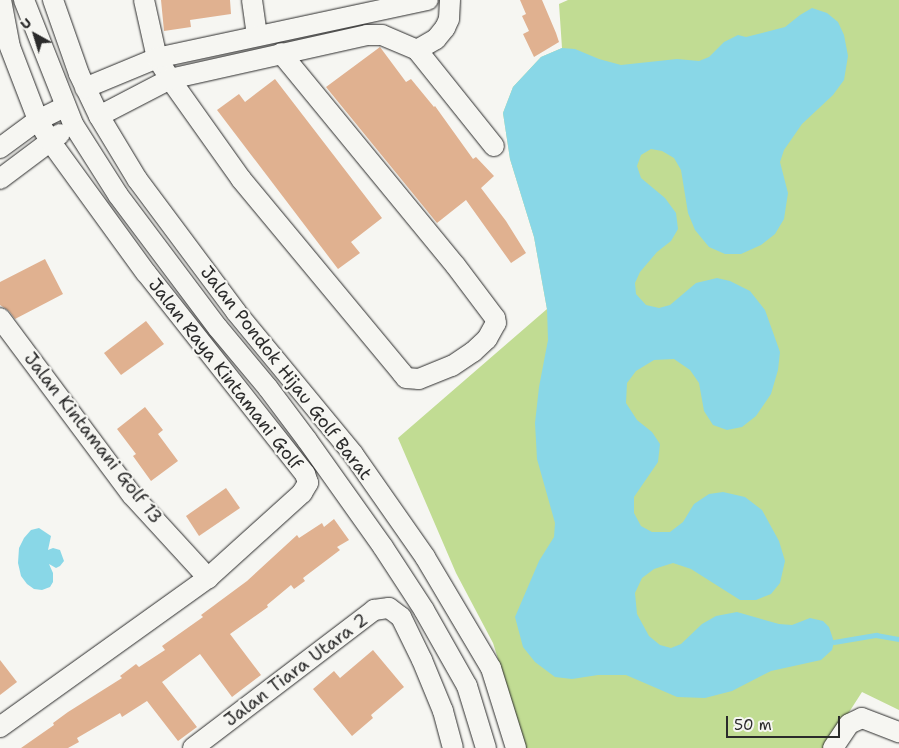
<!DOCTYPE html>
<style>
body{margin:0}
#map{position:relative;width:899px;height:748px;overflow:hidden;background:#f6f6f2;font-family:"Shantell Sans",sans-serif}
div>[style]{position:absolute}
.green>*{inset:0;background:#c1dc93}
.water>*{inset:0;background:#89d7e7}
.stream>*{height:4.5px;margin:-2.25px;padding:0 2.25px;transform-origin:2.25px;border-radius:2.25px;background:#89d7e7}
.building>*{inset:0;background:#e0b190}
.roads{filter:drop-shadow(0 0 1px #2b2b2b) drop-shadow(0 0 1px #2b2b2b)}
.minor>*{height:20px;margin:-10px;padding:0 10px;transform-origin:10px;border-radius:10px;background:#f6f6f2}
span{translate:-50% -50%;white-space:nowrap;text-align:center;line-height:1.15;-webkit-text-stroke:4.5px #f6f6f2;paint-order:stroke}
.street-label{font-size:18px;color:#2b2b2b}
.north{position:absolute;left:10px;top:10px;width:50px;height:50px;-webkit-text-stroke:4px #f6f6f2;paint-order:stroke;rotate:321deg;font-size:14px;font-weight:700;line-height:20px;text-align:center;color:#2b2b2b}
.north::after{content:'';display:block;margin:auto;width:18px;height:22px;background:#2b2b2b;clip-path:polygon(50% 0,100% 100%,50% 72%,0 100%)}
.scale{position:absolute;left:726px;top:716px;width:114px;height:22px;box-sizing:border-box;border:2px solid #2b2b2b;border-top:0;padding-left:6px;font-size:15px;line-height:18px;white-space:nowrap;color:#2b2b2b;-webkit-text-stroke:4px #f6f6f2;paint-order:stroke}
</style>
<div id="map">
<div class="green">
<div style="clip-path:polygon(568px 0,899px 0,899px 710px,862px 692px,826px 748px,526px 748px,493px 643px,456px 573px,398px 438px,547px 309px,534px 237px,510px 159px,503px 113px,513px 87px,541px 57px,562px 48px,559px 4px)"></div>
</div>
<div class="water">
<div style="clip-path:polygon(812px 8px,827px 13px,838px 22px,844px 35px,848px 56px,844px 80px,833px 95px,802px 124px,784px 150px,780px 162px,788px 193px,784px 219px,775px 234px,761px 245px,741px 254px,725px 254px,709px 247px,695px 230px,688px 213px,681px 170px,674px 158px,662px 151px,651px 149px,641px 155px,637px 166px,641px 178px,665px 198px,676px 213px,678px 229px,671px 241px,657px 252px,640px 272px,635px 283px,636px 294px,646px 305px,659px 308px,670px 305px,696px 283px,717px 278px,730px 281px,750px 291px,765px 310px,780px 352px,778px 370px,771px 394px,756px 416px,742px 427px,727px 430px,713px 425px,704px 411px,699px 383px,690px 370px,674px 359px,654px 360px,636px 371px,627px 383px,626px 403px,637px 420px,652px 432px,660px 444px,658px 462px,634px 497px,634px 513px,641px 526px,652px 532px,670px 532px,683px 522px,694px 504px,709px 494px,723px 492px,745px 497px,762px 510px,779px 541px,785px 561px,780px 583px,771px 594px,756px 600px,740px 600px,691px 569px,673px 563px,654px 569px,642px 578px,635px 593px,637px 614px,649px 636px,660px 645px,671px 648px,681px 644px,702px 624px,716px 616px,737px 612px,779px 624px,792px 625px,810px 618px,823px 621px,829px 627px,834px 642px,832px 650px,821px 660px,771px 671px,732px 691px,705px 698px,677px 697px,626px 675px,598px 675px,572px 679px,555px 677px,535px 662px,523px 647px,515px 617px,539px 561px,554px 537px,555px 523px,537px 459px,535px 423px,539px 387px,548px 340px,547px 309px,534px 237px,510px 159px,503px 113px,513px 87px,541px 57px,562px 48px,575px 49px,599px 59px,621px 65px,677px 59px,699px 61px,709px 57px,724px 42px,738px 35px,746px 37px,785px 27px,800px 15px)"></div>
<div style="clip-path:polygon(39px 528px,51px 536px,48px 550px,53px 548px,60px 550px,64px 561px,60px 566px,56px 568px,49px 564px,53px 573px,53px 582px,50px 587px,42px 590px,34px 589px,27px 584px,21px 576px,18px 563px,19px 548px,24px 538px,31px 530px)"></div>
</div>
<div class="stream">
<div style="left:834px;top:642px;width:43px;rotate:-9.5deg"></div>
<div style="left:876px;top:635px;width:23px;rotate:10deg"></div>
</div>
<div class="building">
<div style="clip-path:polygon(161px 0,230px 0,231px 14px,190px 20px,191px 27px,164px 31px)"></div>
<div style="clip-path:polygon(520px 0,542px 0,556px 33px,559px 42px,534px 57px,523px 34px,529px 31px,522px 16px,526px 14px)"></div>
<div style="clip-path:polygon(380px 47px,406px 82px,411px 79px,434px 107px,435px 106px,473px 159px,476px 157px,494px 176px,481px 188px,506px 221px,526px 253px,511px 263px,466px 200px,437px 223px,326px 87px)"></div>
<div style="clip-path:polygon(275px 79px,382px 218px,351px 242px,360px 253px,338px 269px,217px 110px,239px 94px,245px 102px)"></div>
<div style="clip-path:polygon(45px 259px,63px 294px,15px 319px,9px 311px,0 305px,0 282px)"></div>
<div style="clip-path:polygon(146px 321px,164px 344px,121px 375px,104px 353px)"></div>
<div style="clip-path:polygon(145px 407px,163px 430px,158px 434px,178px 461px,151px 481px,133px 456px,136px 454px,117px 429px)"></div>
<div style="clip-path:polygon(226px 488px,240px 508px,199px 536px,186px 516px)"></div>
<div style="clip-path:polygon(334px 519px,349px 540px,337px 547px,340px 550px,303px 578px,305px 581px,294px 589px,291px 585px,267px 605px,268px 607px,230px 634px,261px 675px,232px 697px,200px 654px,162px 682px,197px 727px,178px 741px,147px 701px,122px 717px,120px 713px,77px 738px,79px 742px,68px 748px,21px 748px,54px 725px,53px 723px,68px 712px,122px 678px,120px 676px,136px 664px,139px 667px,165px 650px,162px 646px,203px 617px,201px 615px,247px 581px,297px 535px,299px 538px,322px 523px,324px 527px)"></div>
<div style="clip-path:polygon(373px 650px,404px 687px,371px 715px,373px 718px,352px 736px,313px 689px,334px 671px,340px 678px)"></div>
<div style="clip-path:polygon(0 660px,17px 682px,0 695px)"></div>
</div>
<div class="roads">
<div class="minor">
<div style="left:24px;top:0;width:133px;rotate:68.4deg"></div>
<div style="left:73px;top:124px;width:84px;rotate:57.6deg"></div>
<div style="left:118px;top:195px;width:166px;rotate:53.1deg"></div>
<div style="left:218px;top:328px;width:78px;rotate:50.2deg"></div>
<div style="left:268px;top:388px;width:65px;rotate:53.1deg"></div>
<div style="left:307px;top:440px;width:131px;rotate:54.6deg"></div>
<div style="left:383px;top:547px;width:75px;rotate:56.9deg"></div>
<div style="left:424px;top:610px;width:87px;rotate:60.5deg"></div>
<div style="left:467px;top:686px;width:65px;rotate:73deg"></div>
<div style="left:53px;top:0;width:78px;rotate:70.6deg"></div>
<div style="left:79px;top:74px;width:47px;rotate:64.5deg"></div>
<div style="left:99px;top:116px;width:74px;rotate:58.9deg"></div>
<div style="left:137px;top:179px;width:166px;rotate:53.3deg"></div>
<div style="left:236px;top:312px;width:184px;rotate:50.5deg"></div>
<div style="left:353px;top:454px;width:126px;rotate:55deg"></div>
<div style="left:425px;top:557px;width:129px;rotate:59.3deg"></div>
<div style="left:491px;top:668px;width:84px;rotate:72.6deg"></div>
<div style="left:144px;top:0;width:59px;rotate:77.4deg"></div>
<div style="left:157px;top:58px;width:25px;rotate:58deg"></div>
<div style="left:170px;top:79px;width:123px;rotate:54.6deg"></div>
<div style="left:241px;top:179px;width:252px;rotate:50.3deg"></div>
<div style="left:402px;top:373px;width:6px;rotate:51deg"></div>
<div style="left:406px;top:378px;width:13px;rotate:4deg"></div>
<div style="left:419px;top:379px;width:35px;rotate:-22deg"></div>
<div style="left:452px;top:366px;width:25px;rotate:-34deg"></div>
<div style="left:473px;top:352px;width:19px;rotate:-43deg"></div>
<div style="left:487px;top:339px;width:18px;rotate:-61deg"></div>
<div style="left:496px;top:323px;width:5px;rotate:-101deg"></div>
<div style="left:495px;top:318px;width:66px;rotate:-127deg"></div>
<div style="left:455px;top:265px;width:274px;rotate:-129.4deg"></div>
<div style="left:252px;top:0;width:36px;rotate:82deg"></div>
<div style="left:417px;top:50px;width:123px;rotate:51.3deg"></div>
<div style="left:85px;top:88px;width:78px;rotate:-22.6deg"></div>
<div style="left:157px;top:58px;width:277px;rotate:-12.1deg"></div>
<div style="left:99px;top:116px;width:80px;rotate:-27.5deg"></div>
<div style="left:170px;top:79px;width:202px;rotate:-12.6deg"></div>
<div style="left:367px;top:35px;width:15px"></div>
<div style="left:382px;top:35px;width:38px;rotate:23deg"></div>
<div style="left:417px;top:50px;width:22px;rotate:-30deg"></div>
<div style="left:436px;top:39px;width:14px;rotate:-51deg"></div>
<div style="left:445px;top:28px;width:10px;rotate:-66deg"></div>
<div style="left:449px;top:19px;width:19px;rotate:-87deg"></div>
<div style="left:0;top:148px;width:47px;rotate:-36.4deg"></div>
<div style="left:38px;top:120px;width:30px;rotate:-26deg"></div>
<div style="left:0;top:179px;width:75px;rotate:-36.9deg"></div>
<div style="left:0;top:318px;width:221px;rotate:53.3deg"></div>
<div style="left:132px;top:495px;width:113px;rotate:47.5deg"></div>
<div style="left:0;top:727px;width:256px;rotate:-35.6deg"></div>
<div style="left:208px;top:578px;width:127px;rotate:-42.1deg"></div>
<div style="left:302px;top:493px;width:12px;rotate:-59deg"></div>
<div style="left:308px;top:483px;width:9px;rotate:-108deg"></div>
<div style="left:305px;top:474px;width:256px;rotate:-128.3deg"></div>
<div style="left:146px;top:273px;width:163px;rotate:-126deg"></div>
<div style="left:50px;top:141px;width:24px;rotate:-120deg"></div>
<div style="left:38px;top:120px;width:78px;rotate:-111deg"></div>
<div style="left:10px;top:47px;width:48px;rotate:-100.8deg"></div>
<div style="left:193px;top:748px;width:228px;rotate:-37.3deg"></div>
<div style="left:374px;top:610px;width:15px;rotate:-8deg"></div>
<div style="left:389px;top:608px;width:15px;rotate:37deg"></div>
<div style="left:401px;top:617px;width:48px;rotate:64deg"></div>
<div style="left:422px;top:660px;width:55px;rotate:67.6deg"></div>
<div style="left:443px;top:711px;width:38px;rotate:75deg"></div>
<div style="left:833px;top:748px;width:29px;rotate:-56deg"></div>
<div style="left:849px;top:724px;width:14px;rotate:-25deg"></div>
<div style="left:862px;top:718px;width:40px;rotate:21deg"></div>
</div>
</div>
<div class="street-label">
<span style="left:286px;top:373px;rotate:52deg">Jalan Pondok Hijau Golf Barat</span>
<span style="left:225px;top:374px;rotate:52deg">Jalan Raya Kintamani Golf</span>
<span style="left:93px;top:438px;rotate:52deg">Jalan Kintamani Golf 13</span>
<span style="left:296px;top:670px;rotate:-37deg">Jalan Tiara Utara 2</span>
</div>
<div class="north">U</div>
<div class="scale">50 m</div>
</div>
